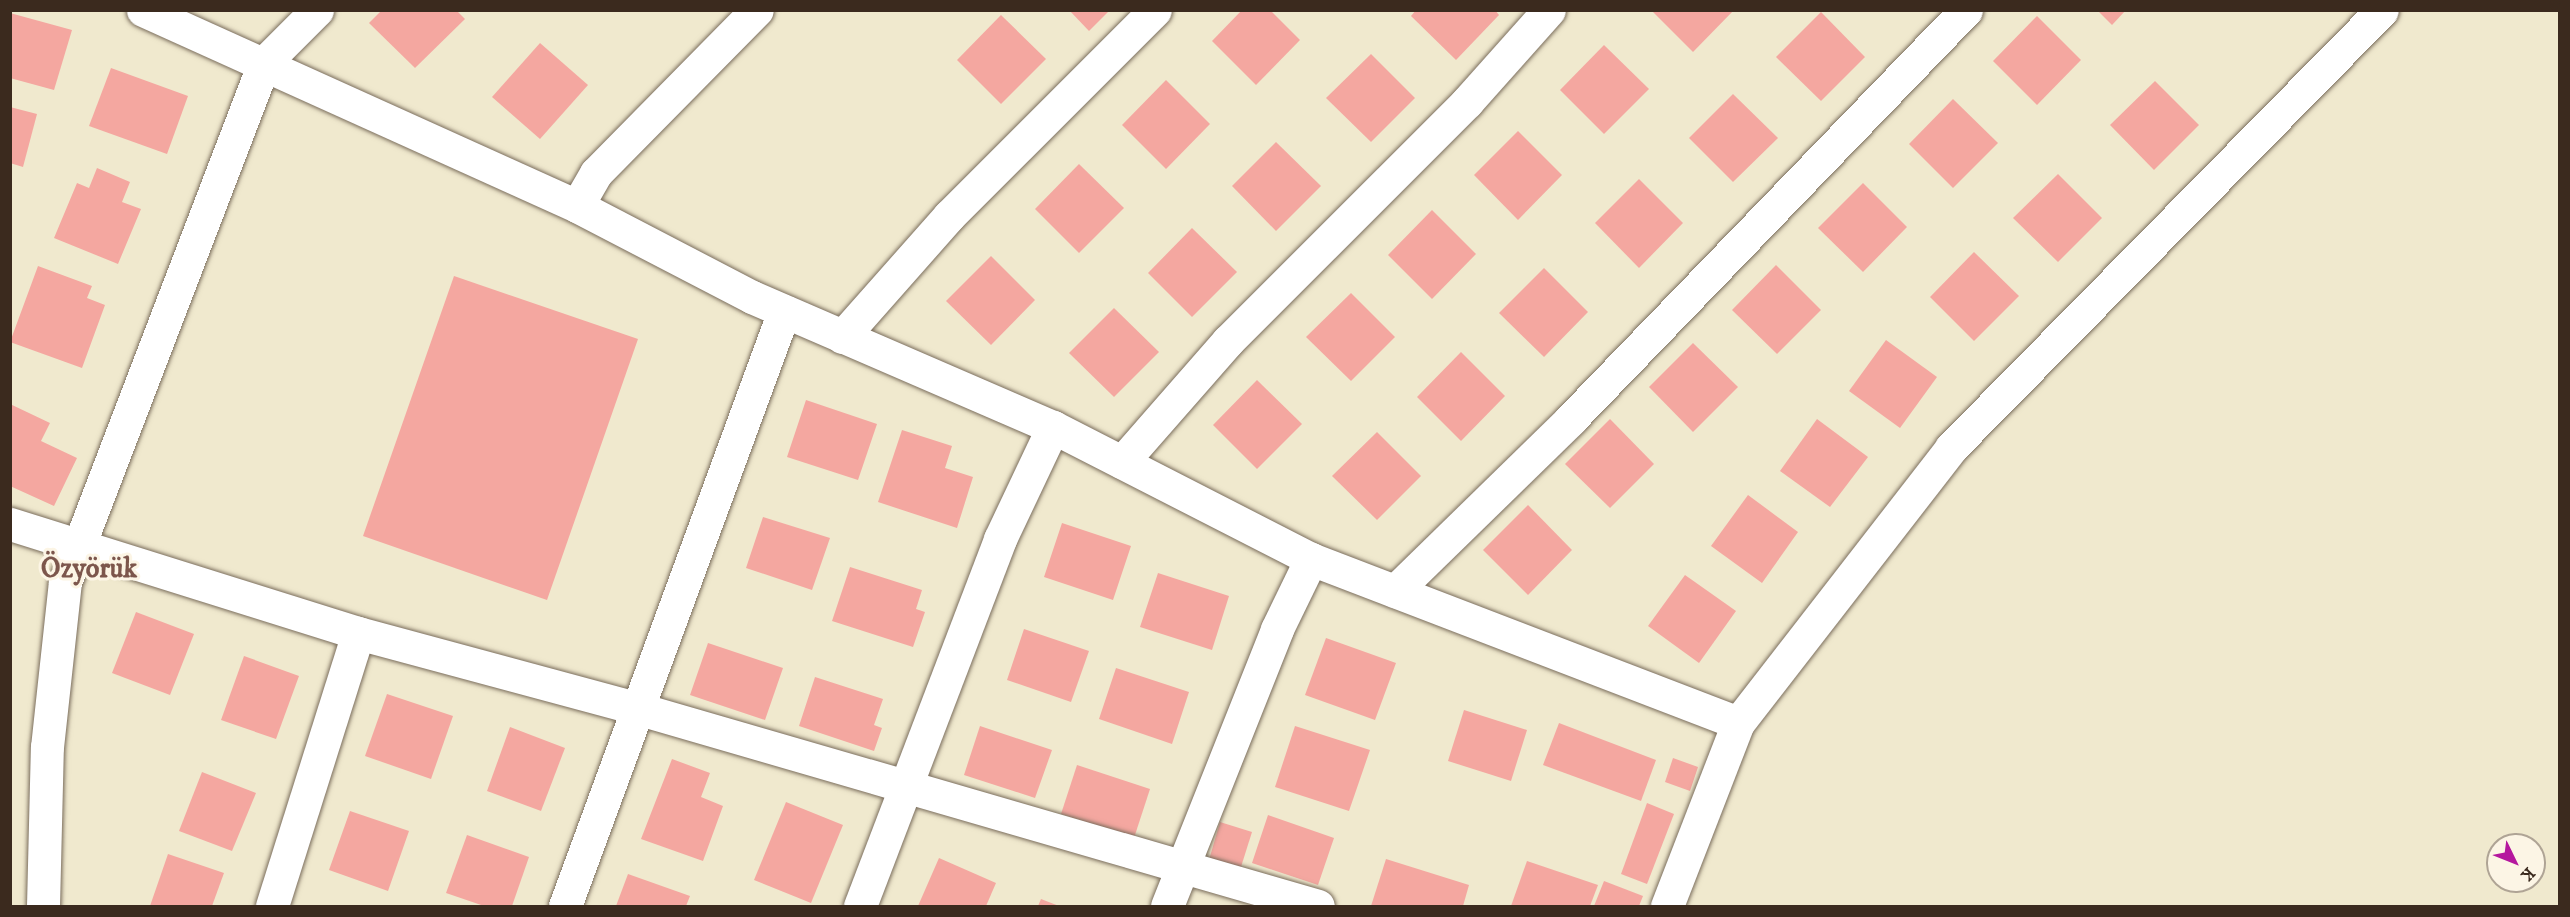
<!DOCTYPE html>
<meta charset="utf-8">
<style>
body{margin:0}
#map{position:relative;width:2570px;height:917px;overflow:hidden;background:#f0e9ce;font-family:"IM FELL DW Pica",serif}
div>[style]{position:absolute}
.building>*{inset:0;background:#f4a7a0}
.roads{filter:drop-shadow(0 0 2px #7a6d5c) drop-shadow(0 0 2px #7a6d5c)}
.street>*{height:33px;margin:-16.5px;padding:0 16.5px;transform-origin:16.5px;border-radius:16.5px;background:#fff}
span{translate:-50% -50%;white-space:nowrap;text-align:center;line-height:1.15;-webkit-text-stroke:6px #fcf5e5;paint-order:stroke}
.district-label{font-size:28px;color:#7c564c;font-weight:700}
.frame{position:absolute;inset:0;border:12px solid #3b2a1e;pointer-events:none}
.north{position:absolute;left:2486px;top:833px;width:60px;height:60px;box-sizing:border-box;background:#fcf5e5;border:2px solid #afa495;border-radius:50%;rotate:133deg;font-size:16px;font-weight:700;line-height:24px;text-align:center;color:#3b2a1e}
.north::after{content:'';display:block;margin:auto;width:21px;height:27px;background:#b5179e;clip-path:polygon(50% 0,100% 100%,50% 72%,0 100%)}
</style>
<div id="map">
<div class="building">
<div style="clip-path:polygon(382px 10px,456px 10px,465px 19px,415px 68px,369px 23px)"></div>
<div style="clip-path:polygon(1069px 10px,1110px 10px,1089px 31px)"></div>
<div style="clip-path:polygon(1242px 10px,1270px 10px,1300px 40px,1256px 85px,1212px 41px)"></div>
<div style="clip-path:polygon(1416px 10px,1495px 10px,1499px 15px,1456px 60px,1411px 16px)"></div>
<div style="clip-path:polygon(1651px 10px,1734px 10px,1693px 52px)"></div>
<div style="clip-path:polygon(2097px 10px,2126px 10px,2112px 25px)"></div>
<div style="clip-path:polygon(1821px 12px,1865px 57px,1821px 101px,1776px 57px)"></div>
<div style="clip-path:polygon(10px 13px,72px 30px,54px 90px,10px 78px)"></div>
<div style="clip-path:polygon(1001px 15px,1046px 59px,1001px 104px,957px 60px)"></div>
<div style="clip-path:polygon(2037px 16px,2081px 60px,2037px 105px,1993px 61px)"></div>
<div style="clip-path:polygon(540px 43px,588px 85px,540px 139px,492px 97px)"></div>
<div style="clip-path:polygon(1604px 45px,1649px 89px,1604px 134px,1560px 90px)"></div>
<div style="clip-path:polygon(1371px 54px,1415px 98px,1371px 142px,1326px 98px)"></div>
<div style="clip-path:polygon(111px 68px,188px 96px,167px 154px,89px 126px)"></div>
<div style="clip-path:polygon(1166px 80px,1210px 124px,1166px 169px,1122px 125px)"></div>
<div style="clip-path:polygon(2155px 81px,2199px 125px,2154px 170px,2110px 125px)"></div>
<div style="clip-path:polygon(1733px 94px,1778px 138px,1733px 182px,1689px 138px)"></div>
<div style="clip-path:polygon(1953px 99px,1998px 143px,1953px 188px,1909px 144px)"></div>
<div style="clip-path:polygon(10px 107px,37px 114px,23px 167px,10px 163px)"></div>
<div style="clip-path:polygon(1518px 131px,1562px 175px,1518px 220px,1474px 175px)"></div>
<div style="clip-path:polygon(1276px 142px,1321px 186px,1276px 231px,1232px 186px)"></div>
<div style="clip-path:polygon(1079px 164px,1124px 208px,1079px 253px,1035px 209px)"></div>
<div style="clip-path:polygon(97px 168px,130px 182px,122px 202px,141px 209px,118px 264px,54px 238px,77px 183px,89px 188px)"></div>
<div style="clip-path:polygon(2058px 174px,2102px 218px,2058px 262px,2013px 218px)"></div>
<div style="clip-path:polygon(1639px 179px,1683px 223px,1639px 268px,1595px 223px)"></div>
<div style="clip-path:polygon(1863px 183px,1907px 227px,1863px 272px,1818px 228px)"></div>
<div style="clip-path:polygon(1432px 210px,1476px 254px,1432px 299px,1388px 255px)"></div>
<div style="clip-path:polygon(1192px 228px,1237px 272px,1192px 317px,1148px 273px)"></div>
<div style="clip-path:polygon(1974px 252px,2019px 296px,1974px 341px,1930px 297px)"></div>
<div style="clip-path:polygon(991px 256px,1035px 300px,991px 345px,946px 301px)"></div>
<div style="clip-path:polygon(1776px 265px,1821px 310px,1777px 354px,1732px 310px)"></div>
<div style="clip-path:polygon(38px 266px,92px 286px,87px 298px,105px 305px,82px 368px,10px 342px)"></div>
<div style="clip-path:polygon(1544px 268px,1588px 312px,1544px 357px,1499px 313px)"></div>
<div style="clip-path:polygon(454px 276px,638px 339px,547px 600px,363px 536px)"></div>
<div style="clip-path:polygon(1351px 293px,1395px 337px,1351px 381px,1306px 337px)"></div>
<div style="clip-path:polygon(1114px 308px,1159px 352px,1114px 397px,1069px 353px)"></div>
<div style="clip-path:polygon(1886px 340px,1937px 377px,1900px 428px,1849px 391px)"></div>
<div style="clip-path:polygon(1693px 343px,1738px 387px,1693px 432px,1649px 387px)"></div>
<div style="clip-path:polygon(1461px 352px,1505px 396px,1461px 441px,1417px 397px)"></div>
<div style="clip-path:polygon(1257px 380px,1302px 424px,1257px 469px,1213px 425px)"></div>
<div style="clip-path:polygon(806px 400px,877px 424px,858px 480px,787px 457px)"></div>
<div style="clip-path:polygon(10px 404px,50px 423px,41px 441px,77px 458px,54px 506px,10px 486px)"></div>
<div style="clip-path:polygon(1610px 419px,1654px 464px,1610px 508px,1565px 464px)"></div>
<div style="clip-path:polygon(1817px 419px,1868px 457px,1830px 507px,1780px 471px)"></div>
<div style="clip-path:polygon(902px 430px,952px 446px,945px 468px,973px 477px,957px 528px,878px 502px)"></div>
<div style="clip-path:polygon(1377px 432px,1421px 476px,1377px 520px,1332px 476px)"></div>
<div style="clip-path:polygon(1748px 495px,1798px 532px,1762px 583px,1711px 546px)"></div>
<div style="clip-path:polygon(1528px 505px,1572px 550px,1528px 595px,1483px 550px)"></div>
<div style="clip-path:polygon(763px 517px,830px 538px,812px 590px,746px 568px)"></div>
<div style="clip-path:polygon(1062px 523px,1131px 546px,1113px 600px,1044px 577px)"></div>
<div style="clip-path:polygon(850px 567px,922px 590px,916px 609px,925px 612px,913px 647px,832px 621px)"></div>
<div style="clip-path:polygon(1158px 573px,1229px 596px,1212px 650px,1140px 627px)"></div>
<div style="clip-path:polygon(1685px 575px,1736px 611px,1699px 663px,1648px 626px)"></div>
<div style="clip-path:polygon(136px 612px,194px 634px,170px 695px,112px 673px)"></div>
<div style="clip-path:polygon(1024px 629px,1089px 651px,1071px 702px,1007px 680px)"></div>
<div style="clip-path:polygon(1326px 638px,1396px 663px,1375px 720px,1305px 695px)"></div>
<div style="clip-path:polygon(708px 643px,783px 668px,765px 720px,690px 695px)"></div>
<div style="clip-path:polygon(244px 656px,299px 676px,276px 739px,221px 720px)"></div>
<div style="clip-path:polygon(1116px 668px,1189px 692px,1172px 744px,1099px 719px)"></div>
<div style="clip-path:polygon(815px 677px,883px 699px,874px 725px,882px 728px,874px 751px,799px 726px)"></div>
<div style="clip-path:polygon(387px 694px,453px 716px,431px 779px,365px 756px)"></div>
<div style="clip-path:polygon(1464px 710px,1527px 730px,1511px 781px,1448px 761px)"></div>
<div style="clip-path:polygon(1559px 723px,1656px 760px,1641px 801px,1543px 765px)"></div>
<div style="clip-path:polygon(980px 726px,1052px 750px,1035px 798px,964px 775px)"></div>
<div style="clip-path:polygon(1295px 726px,1370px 750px,1349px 811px,1275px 787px)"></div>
<div style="clip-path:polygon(510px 727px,565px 748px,541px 811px,487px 791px)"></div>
<div style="clip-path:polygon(1673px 758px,1698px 767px,1690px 791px,1665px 782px)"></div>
<div style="clip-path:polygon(672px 759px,710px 773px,701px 797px,723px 806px,703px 861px,641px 839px)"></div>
<div style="clip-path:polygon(1077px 765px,1150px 789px,1134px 838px,1061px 814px)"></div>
<div style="clip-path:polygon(202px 772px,256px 793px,232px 851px,179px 831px)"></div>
<div style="clip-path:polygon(786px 802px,843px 825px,811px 903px,754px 880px)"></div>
<div style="clip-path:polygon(1647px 803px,1674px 814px,1647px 884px,1621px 874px)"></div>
<div style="clip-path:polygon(350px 811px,409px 831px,388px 891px,329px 870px)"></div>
<div style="clip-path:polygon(1268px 815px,1334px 838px,1318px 885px,1252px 863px)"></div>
<div style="clip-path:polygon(1220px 822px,1252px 832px,1240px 870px,1209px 860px)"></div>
<div style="clip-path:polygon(467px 835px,529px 857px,512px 906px,484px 906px,446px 893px)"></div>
<div style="clip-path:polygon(168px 854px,224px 873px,212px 906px,150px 906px)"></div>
<div style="clip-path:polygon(939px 858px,996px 883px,986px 906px,918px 906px)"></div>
<div style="clip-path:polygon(1386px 859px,1469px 885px,1463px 906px,1371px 906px)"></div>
<div style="clip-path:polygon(1527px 861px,1598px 885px,1590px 906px,1511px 906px)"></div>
<div style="clip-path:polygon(628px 874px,690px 896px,686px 906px,616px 906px)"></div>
<div style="clip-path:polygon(1604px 881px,1643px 896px,1639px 906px,1594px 906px)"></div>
<div style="clip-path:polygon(1041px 899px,1059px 906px,1038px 906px)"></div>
</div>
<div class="roads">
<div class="street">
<div style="left:143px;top:10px;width:476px;rotate:24.3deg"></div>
<div style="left:577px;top:206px;width:197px;rotate:27.5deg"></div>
<div style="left:752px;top:297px;width:328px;rotate:23.4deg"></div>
<div style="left:1053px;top:427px;width:290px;rotate:27.1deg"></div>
<div style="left:1311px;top:559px;width:457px;rotate:21deg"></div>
<div style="left:577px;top:206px;width:38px;rotate:-60deg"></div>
<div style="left:596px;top:173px;width:229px;rotate:-45.4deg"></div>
<div style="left:842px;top:337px;width:162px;rotate:-48.5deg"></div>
<div style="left:949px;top:216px;width:291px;rotate:-45deg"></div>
<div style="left:1122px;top:462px;width:161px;rotate:-48.8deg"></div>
<div style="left:1228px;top:341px;width:338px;rotate:-45deg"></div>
<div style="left:1467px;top:102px;width:123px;rotate:-48.3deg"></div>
<div style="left:10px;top:524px;width:365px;rotate:17.4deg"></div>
<div style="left:358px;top:633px;width:288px;rotate:15.1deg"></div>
<div style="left:636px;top:708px;width:710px;rotate:16.19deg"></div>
<div style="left:1395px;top:591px;width:245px;rotate:-44.3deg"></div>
<div style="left:1570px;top:420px;width:570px;rotate:-46deg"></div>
<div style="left:43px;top:906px;width:159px;rotate:-88.6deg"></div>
<div style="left:47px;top:747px;width:166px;rotate:-83.8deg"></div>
<div style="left:65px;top:582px;width:556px;rotate:-69.02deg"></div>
<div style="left:264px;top:63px;width:75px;rotate:-45deg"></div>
<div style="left:272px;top:906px;width:286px;rotate:-72.5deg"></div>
<div style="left:565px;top:906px;width:634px;rotate:-69.79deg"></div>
<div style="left:860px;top:906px;width:393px;rotate:-69.1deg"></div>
<div style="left:1000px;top:539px;width:124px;rotate:-64.7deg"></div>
<div style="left:1167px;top:906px;width:298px;rotate:-68.3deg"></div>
<div style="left:1277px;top:629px;width:78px;rotate:-64.1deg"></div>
<div style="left:1667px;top:906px;width:196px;rotate:-68.8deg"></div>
<div style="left:1738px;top:723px;width:348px;rotate:-52.2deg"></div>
<div style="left:1951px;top:448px;width:614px;rotate:-45.46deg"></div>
</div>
</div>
<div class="district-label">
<span style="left:89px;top:569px">Özyörük</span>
</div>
<div class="frame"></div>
<div class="north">K</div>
</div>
